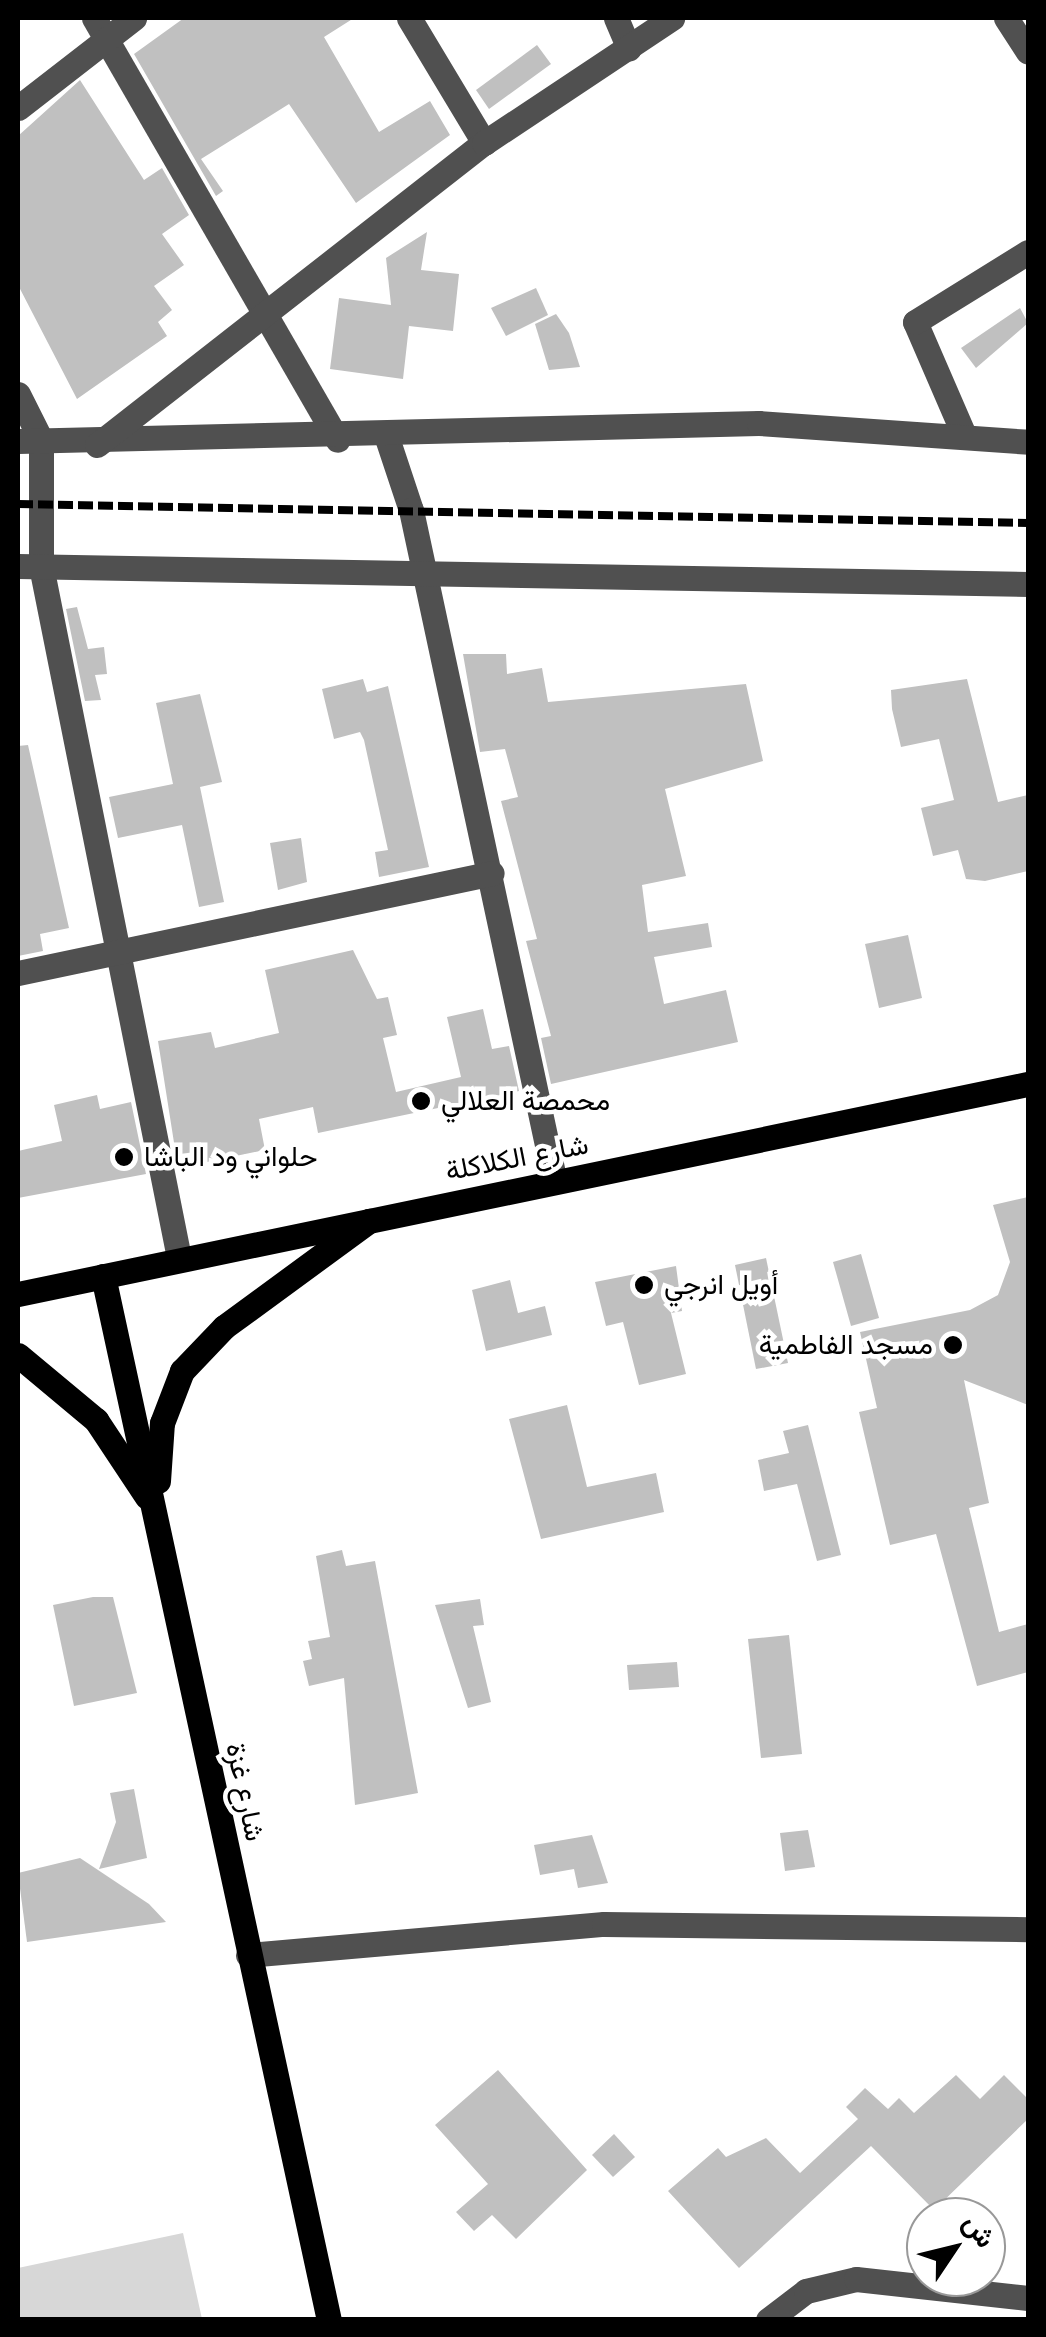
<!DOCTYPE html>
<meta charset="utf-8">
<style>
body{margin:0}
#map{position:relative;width:1046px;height:2337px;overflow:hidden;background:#fff;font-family:Roboto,Vazirmatn,sans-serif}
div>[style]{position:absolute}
.green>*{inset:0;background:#d7d7d7}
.building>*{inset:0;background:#c0c0c0}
.minor>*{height:25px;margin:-12.5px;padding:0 12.5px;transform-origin:12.5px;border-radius:12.5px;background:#505050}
.major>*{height:25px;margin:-12.5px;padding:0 12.5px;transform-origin:12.5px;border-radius:12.5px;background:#000}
.rail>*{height:8px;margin-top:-4px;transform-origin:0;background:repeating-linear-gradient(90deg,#000 0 15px,transparent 0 20px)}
.dots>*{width:28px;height:28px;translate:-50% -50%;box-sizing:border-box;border:5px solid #fff;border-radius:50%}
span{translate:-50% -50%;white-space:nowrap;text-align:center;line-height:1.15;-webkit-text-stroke:9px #fff;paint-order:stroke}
.poi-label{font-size:28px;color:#000}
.left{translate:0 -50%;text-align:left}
.right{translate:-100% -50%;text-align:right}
.street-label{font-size:28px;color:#000}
.frame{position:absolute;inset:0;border:20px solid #000;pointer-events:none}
.north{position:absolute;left:906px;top:2197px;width:100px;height:100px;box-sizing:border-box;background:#fff;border:2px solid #999;border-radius:50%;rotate:55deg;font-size:28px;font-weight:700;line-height:40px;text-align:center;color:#000}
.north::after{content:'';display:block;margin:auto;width:35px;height:45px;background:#000;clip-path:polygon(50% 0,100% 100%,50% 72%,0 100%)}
</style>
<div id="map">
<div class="green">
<div style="clip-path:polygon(183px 2233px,202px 2319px,18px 2319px,18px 2268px)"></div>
</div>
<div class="building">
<div style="clip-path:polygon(184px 18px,354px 18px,324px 37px,379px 132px,430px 101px,450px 135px,356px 203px,289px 104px,201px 159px,223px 191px,216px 196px,134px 54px)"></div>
<div style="clip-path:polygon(537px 45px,551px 64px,489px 109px,476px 90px)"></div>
<div style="clip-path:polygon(80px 80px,144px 180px,162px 168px,189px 215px,162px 234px,184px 265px,154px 286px,172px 310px,158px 322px,167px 336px,77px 399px,18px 285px,18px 136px)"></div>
<div style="clip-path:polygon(427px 232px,421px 270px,459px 274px,453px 331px,409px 326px,403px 379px,330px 369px,339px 298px,391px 305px,386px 258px)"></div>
<div style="clip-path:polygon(536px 288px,548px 315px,506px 336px,491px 308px)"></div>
<div style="clip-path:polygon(1020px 308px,1028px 323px,976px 368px,961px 348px)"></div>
<div style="clip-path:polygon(556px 314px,569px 333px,580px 367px,549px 370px,535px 324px)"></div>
<div style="clip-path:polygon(77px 607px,88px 649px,104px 647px,107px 674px,95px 675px,101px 700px,85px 701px,66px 609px)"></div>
<div style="clip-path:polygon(463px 654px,506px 654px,507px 674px,542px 668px,548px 702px,746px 684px,763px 761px,665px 789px,686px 876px,642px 885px,648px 932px,708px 923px,712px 947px,654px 957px,664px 1004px,726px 990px,738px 1042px,551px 1084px,541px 1038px,551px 1036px,526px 941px,537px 939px,501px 801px,518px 797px,505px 749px,480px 752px)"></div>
<div style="clip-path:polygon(363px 679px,367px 692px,388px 686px,429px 867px,379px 877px,375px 852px,388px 850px,364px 740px,360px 732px,334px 739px,322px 689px)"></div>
<div style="clip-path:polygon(967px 679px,998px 802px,1028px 795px,1028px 871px,985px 881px,966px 879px,958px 850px,933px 856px,921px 808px,954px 800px,939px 739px,901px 747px,892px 709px,891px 690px)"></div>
<div style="clip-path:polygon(200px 694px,222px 782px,200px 787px,224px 902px,199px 907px,182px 825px,118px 838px,109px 797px,173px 784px,156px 703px)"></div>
<div style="clip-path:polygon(28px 745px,69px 928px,40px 934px,43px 951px,18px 956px,18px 746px)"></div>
<div style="clip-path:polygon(301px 838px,307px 882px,278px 890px,270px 843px)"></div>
<div style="clip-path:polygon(908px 935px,922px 998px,879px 1008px,865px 944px)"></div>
<div style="clip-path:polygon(353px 950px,377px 999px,388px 997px,397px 1035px,383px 1038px,396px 1092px,461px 1077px,447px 1017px,483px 1009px,492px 1049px,509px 1046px,519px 1091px,318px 1133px,313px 1107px,259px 1119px,265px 1150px,178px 1168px,158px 1041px,211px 1032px,215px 1048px,279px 1033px,265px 970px)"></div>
<div style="clip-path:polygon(97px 1095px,100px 1109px,131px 1102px,146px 1174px,18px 1198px,18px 1151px,62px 1141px,54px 1105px)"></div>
<div style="clip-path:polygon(1028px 1197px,1028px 1405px,964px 1380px,989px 1503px,969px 1508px,999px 1632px,1028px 1624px,1028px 1672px,977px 1686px,936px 1534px,890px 1545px,859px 1412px,877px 1408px,860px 1332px,970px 1310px,998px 1295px,1010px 1262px,993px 1205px)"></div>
<div style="clip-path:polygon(861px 1254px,879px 1318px,851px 1326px,833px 1262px)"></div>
<div style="clip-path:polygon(766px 1258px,788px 1363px,756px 1369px,735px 1265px)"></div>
<div style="clip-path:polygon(676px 1266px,682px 1311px,671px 1313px,686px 1374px,639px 1385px,623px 1322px,606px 1326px,595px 1282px)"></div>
<div style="clip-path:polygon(510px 1280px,518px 1313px,545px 1306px,552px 1335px,486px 1351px,472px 1290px)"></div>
<div style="clip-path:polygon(567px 1405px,587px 1487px,656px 1473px,664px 1512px,541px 1539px,509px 1419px)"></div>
<div style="clip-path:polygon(808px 1425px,841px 1555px,817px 1561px,797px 1484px,764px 1491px,758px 1460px,789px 1453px,783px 1431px)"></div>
<div style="clip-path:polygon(342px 1550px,346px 1566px,375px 1561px,418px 1793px,355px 1805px,344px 1678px,309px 1686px,303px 1661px,312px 1659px,308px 1641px,330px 1637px,316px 1556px)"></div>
<div style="clip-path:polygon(93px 1597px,113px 1597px,137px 1693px,74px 1706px,53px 1605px)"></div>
<div style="clip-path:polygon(480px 1599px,484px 1625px,473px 1626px,491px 1702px,468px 1708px,435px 1605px)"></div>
<div style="clip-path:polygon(789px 1635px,802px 1754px,761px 1758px,748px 1639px)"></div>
<div style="clip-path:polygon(677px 1662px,679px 1687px,629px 1690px,627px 1665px)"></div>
<div style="clip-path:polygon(134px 1789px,147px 1858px,99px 1869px,116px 1822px,110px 1793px)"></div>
<div style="clip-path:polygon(808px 1830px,815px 1867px,785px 1871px,780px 1833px)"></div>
<div style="clip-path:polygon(592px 1835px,608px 1883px,578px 1888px,574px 1869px,540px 1875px,534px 1845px)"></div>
<div style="clip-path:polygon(80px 1858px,149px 1904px,166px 1922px,27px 1942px,18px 1873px)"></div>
<div style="clip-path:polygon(498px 2070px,587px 2170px,516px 2239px,492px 2215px,474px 2231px,456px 2212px,488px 2184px,435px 2125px)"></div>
<div style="clip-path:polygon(956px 2075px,980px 2099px,1004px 2075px,1028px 2099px,1028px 2119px,934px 2210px,871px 2146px,739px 2268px,668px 2191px,718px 2148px,726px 2157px,766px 2138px,800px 2173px,858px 2119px,846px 2107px,865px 2088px,888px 2109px,899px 2098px,914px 2113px)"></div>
<div style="clip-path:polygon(614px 2134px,635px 2157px,613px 2177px,592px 2155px)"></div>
</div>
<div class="minor">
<div style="left:94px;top:18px;width:487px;rotate:60deg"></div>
<div style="left:409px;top:18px;width:146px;rotate:59deg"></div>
<div style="left:616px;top:18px;width:33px;rotate:67deg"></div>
<div style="left:1006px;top:18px;width:40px;rotate:57.1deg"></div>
<div style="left:18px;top:108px;width:147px;rotate:-37.8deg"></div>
<div style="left:18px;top:394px;width:51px;rotate:63.4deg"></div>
<div style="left:41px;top:440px;width:126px;rotate:90deg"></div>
<div style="left:41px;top:566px;width:706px;rotate:78.72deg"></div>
<div style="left:964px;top:435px;width:123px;rotate:-113.4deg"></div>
<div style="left:915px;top:322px;width:133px;rotate:-31.8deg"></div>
<div style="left:387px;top:438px;width:76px;rotate:71.6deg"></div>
<div style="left:411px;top:510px;width:687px;rotate:77.91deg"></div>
<div style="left:18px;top:441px;width:741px;rotate:-1.39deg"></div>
<div style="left:759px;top:423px;width:270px;rotate:4deg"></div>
<div style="left:97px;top:445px;width:491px;rotate:-38deg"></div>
<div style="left:484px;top:143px;width:226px;rotate:-33.6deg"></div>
<div style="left:18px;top:566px;width:1010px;rotate:1.02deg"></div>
<div style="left:18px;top:973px;width:484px;rotate:-11.9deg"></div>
<div style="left:248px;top:1955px;width:357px;rotate:-5deg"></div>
<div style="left:604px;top:1924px;width:424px;rotate:0.7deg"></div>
<div style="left:768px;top:2320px;width:48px;rotate:-37.3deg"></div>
<div style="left:806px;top:2291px;width:51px;rotate:-13.5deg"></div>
<div style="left:856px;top:2279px;width:173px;rotate:6.3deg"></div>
</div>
<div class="major">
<div style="left:103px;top:1276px;width:1068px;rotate:77.79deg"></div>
<div style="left:18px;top:1294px;width:1032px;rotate:-11.75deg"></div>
<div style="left:18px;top:1355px;width:102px;rotate:39.8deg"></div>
<div style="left:96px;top:1420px;width:92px;rotate:56.5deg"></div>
<div style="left:158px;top:1481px;width:58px;rotate:-86.1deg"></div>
<div style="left:162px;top:1423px;width:56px;rotate:-69deg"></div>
<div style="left:182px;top:1371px;width:61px;rotate:-46.3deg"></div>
<div style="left:224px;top:1327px;width:180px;rotate:-36.2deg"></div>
</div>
<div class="rail">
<div style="left:18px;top:504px;width:1010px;rotate:1.08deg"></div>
</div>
<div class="dots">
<div style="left:421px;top:1101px;background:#000"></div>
<div style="left:124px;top:1157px;background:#000"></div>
<div style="left:644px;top:1285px;background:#000"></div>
<div style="left:953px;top:1345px;background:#000"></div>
</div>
<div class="poi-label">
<span class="left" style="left:441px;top:1101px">محمصة العلالي</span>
<span class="left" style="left:144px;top:1157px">حلواني ود الباشا</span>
<span class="left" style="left:664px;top:1285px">أويل انرجي</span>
<span class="right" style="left:933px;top:1345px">مسجد الفاطمية</span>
</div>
<div class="street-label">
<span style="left:517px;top:1158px;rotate:-11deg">شارع الكلاكلة</span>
<span style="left:245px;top:1792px;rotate:78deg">شارع غزة</span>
</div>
<div class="frame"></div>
<div class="north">ش</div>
</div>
